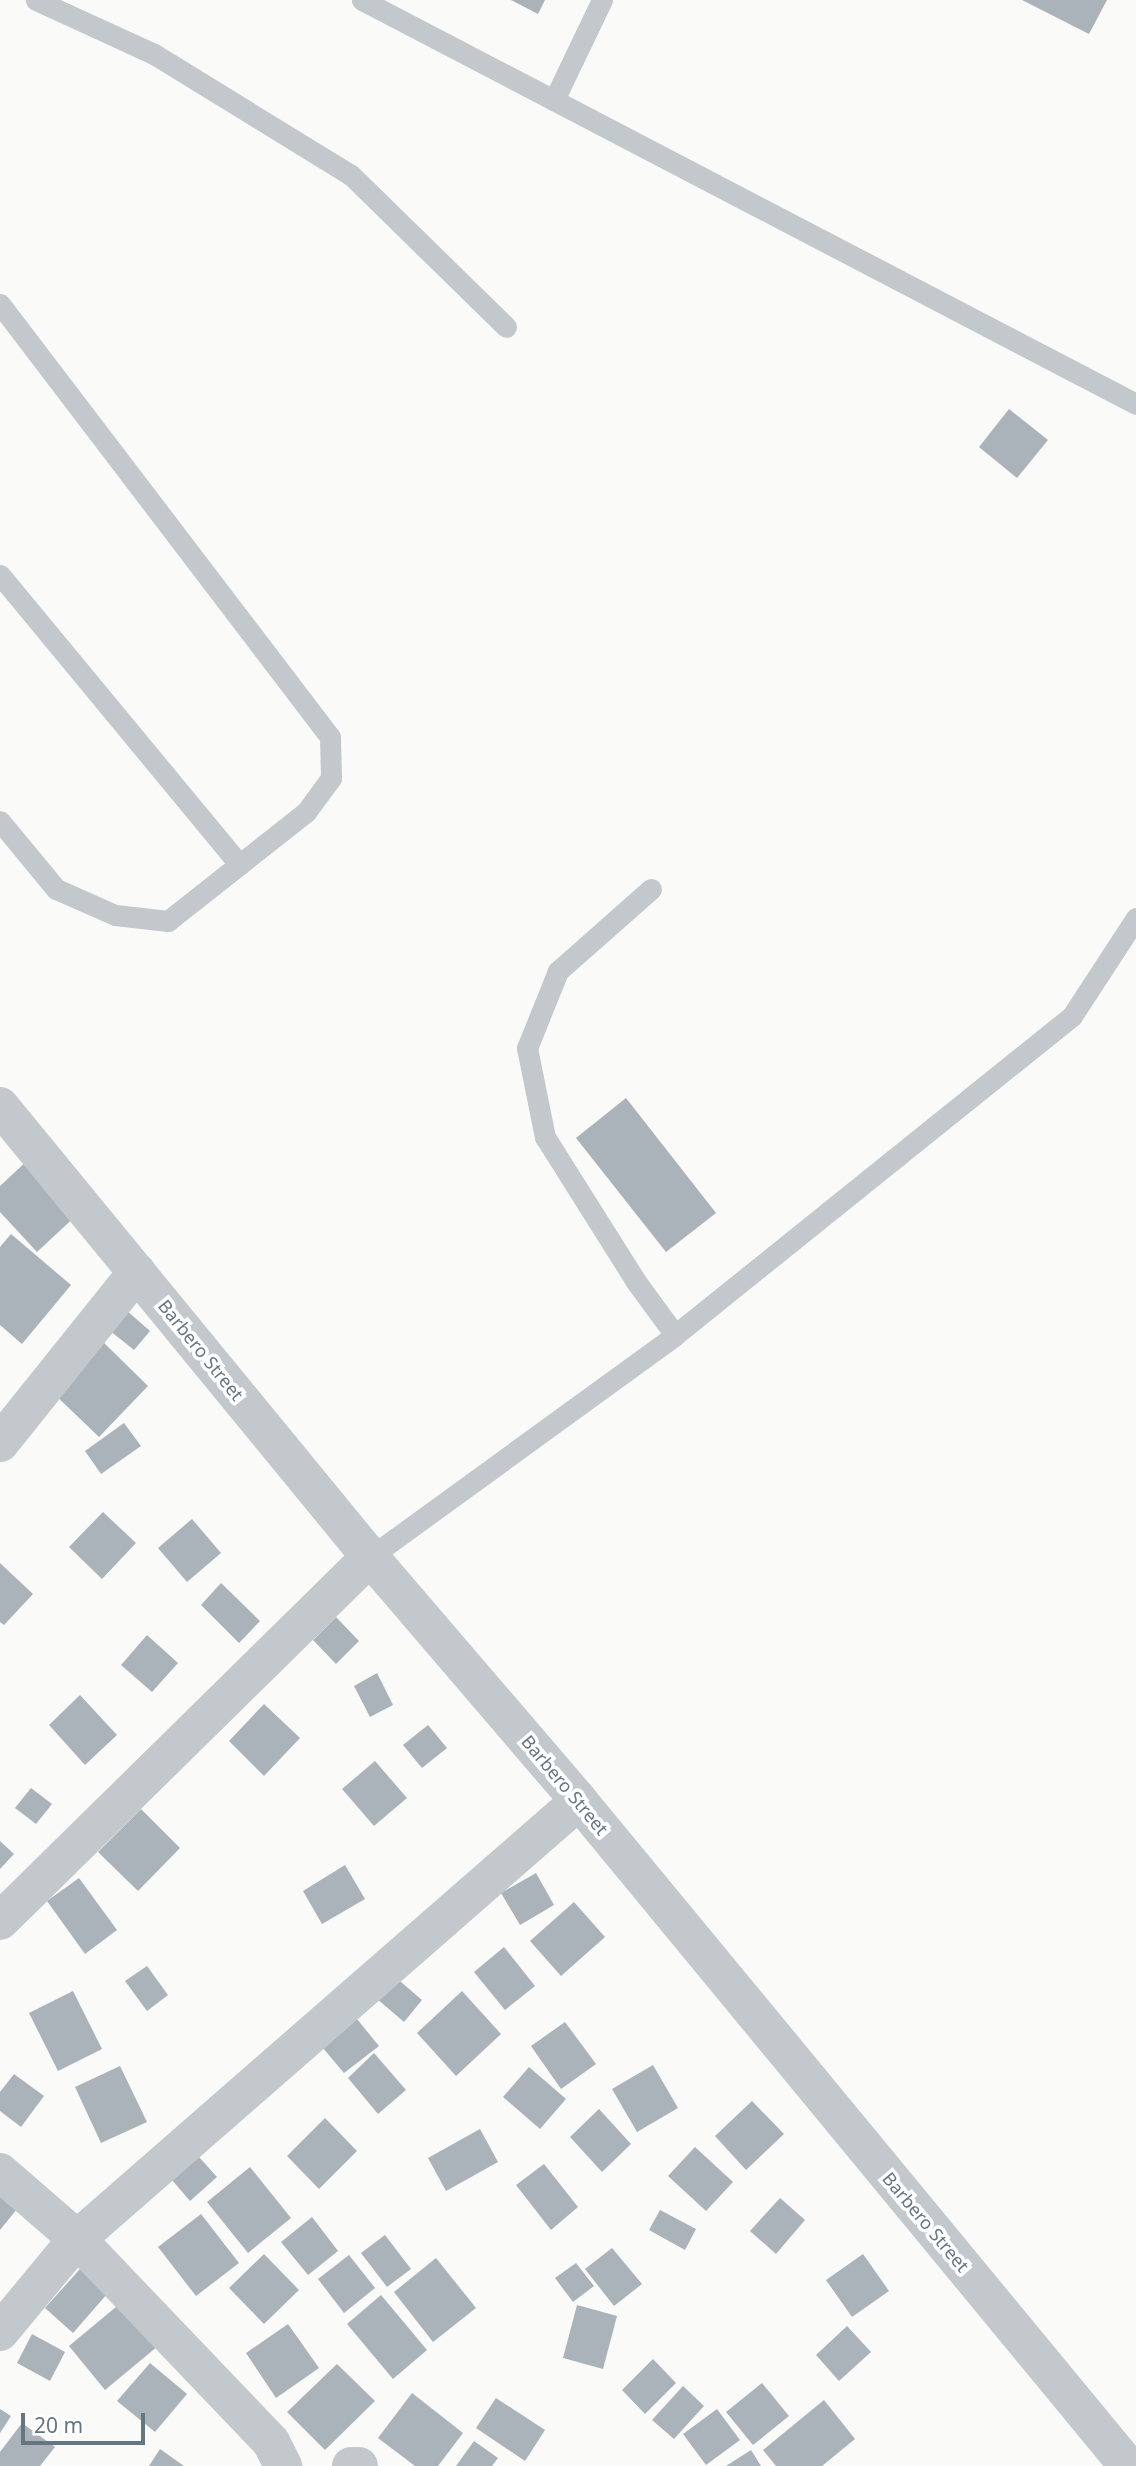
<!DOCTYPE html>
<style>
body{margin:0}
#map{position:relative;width:1136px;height:2466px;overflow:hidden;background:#fafaf8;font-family:"Noto Sans",sans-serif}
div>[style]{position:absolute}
.building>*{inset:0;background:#aab3b9}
.lane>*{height:21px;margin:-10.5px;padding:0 10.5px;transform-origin:10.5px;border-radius:10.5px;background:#c3c8cc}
.street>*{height:38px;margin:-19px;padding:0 19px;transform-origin:19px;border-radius:19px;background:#c3c8cc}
span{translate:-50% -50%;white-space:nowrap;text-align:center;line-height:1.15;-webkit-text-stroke:7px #fff;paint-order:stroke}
.street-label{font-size:18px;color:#657683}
.scale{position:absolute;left:21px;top:2413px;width:124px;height:32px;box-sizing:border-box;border:4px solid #657683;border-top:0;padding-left:9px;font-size:21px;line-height:24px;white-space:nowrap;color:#657683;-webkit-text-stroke:5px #fff;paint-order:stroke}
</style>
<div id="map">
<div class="building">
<div style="clip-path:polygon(511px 0,545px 0,538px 14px)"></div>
<div style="clip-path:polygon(1022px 0,1107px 0,1089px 34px)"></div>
<div style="clip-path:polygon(1009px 409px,1048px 440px,1017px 478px,979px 447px)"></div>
<div style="clip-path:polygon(626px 1098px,716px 1213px,666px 1252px,576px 1138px)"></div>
<div style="clip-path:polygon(30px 1158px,80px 1212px,37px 1252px,0 1212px,0 1186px)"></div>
<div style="clip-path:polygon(11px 1234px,71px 1285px,22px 1344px,0 1325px,0 1247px)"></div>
<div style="clip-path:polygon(126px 1310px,150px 1331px,134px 1350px,109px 1330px)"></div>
<div style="clip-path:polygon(99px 1338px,148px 1386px,99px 1437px,50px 1390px)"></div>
<div style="clip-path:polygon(124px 1423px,141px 1446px,101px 1474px,85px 1451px)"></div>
<div style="clip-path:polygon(103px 1512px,136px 1543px,102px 1579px,69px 1547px)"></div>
<div style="clip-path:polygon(192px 1519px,221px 1553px,187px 1582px,158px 1548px)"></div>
<div style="clip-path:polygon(0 1563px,33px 1594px,4px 1625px,0 1622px)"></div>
<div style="clip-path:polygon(221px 1583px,260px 1621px,239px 1643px,201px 1605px)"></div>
<div style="clip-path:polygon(336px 1617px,359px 1641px,336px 1664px,313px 1640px)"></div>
<div style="clip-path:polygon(147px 1635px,178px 1663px,152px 1692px,121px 1665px)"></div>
<div style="clip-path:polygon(377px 1673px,393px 1705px,370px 1717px,354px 1686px)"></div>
<div style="clip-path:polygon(80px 1695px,117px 1735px,85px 1765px,49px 1725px)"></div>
<div style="clip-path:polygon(264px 1704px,300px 1738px,264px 1776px,229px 1741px)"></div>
<div style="clip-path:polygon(428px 1725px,447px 1748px,422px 1768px,403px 1745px)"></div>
<div style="clip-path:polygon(375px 1761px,407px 1798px,374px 1826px,342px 1789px)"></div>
<div style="clip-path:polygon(31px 1788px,52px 1804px,36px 1824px,15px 1808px)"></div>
<div style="clip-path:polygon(141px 1809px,180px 1848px,138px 1891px,98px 1852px)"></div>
<div style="clip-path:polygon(0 1841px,14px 1854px,0 1869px)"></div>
<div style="clip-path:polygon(345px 1865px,365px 1899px,322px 1924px,303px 1891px)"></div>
<div style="clip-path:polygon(536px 1873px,554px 1905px,520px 1925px,501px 1893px)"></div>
<div style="clip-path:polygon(79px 1878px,117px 1930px,85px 1954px,47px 1901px)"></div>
<div style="clip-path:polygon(574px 1902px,605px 1937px,561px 1976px,530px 1941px)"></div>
<div style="clip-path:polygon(504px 1947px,535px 1986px,505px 2010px,474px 1972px)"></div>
<div style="clip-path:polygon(147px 1966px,168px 1995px,147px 2011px,125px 1981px)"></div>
<div style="clip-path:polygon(394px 1976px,422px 2000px,404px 2022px,376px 1998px)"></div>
<div style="clip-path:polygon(73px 1991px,102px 2049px,58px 2071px,29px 2013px)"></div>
<div style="clip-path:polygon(462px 1991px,501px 2034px,456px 2076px,417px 2033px)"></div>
<div style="clip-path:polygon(352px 2013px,379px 2046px,344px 2073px,317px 2041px)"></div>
<div style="clip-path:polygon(565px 2022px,596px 2064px,561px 2089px,531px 2046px)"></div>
<div style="clip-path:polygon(374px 2053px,406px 2090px,378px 2114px,348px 2078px)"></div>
<div style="clip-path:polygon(653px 2065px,678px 2108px,637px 2132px,612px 2089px)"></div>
<div style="clip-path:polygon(120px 2066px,147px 2122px,101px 2143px,75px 2087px)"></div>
<div style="clip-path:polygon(529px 2067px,566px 2099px,540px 2129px,503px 2097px)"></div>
<div style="clip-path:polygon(14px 2074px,44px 2096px,21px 2127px,0 2111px,0 2092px)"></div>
<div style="clip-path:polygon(752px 2101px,784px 2134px,746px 2170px,715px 2136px)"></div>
<div style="clip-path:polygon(599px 2109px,631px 2144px,602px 2172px,570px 2137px)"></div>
<div style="clip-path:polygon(325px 2118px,357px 2151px,319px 2189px,287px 2156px)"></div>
<div style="clip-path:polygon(480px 2129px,498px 2162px,446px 2191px,428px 2158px)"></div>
<div style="clip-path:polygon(695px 2147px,733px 2182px,706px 2211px,668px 2176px)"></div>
<div style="clip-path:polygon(199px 2157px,217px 2177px,190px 2201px,172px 2180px)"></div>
<div style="clip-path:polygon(544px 2164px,578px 2207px,551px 2230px,516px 2185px)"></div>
<div style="clip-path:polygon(250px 2167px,291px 2218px,248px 2253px,207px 2202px)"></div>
<div style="clip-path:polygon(0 2195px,17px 2209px,0 2230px)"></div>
<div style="clip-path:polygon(780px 2198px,805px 2220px,776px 2254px,750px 2231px)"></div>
<div style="clip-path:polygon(660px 2210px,696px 2229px,685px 2250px,649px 2230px)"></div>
<div style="clip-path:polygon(201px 2214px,239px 2263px,196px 2296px,158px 2247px)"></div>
<div style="clip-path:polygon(312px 2217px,338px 2251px,308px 2275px,281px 2242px)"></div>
<div style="clip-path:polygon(385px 2235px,411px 2269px,387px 2287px,361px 2253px)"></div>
<div style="clip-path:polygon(612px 2248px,642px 2284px,614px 2306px,585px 2269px)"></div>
<div style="clip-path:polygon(264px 2254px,299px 2290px,264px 2324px,229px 2288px)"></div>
<div style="clip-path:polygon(863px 2254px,889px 2291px,852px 2317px,826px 2280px)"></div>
<div style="clip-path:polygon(349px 2255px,375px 2288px,344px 2313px,318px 2279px)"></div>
<div style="clip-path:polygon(436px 2258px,476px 2308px,433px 2342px,394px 2292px)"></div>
<div style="clip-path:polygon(576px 2263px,594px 2286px,573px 2302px,555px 2278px)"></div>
<div style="clip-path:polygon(80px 2269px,108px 2293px,73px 2333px,45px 2308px)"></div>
<div style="clip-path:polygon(381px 2295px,427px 2350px,393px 2379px,347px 2324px)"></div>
<div style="clip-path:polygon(128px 2297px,164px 2341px,105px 2390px,69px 2346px)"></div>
<div style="clip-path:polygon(577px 2305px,617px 2316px,603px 2369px,563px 2358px)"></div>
<div style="clip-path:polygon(288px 2324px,319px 2368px,276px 2398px,246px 2353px)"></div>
<div style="clip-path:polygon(847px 2326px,871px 2352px,839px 2381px,816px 2355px)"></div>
<div style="clip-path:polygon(32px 2334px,65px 2352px,50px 2381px,17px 2363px)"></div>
<div style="clip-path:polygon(653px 2359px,676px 2383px,645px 2414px,622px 2390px)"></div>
<div style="clip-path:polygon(150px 2363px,187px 2394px,155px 2432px,117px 2401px)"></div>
<div style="clip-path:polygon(337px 2364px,375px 2401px,325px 2450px,287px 2412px)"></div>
<div style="clip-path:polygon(762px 2383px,789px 2416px,753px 2445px,726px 2412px)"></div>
<div style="clip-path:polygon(683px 2386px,704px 2406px,674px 2439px,652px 2420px)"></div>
<div style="clip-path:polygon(412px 2393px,463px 2433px,438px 2466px,415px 2466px,378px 2438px)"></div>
<div style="clip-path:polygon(496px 2398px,545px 2430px,525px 2461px,476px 2428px)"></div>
<div style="clip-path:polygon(824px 2400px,855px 2439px,822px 2466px,776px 2466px,763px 2450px)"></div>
<div style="clip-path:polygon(0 2409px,11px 2416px,0 2433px)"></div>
<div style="clip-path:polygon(717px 2409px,740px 2440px,706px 2465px,683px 2434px)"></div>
<div style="clip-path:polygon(22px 2423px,55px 2447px,40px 2466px,0 2466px,0 2452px)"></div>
<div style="clip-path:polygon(474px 2441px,498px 2458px,492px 2466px,456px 2466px)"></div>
<div style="clip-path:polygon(160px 2449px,184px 2466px,149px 2466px)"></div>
<div style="clip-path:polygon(751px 2450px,761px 2466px,726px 2466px)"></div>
</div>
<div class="lane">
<div style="left:36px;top:0;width:130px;rotate:24.6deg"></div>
<div style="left:154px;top:54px;width:231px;rotate:31.6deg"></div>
<div style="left:351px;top:175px;width:217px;rotate:44.4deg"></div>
<div style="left:362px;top:0;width:873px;rotate:27.56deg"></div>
<div style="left:554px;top:100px;width:111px;rotate:-64.4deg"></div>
<div style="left:0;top:304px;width:544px;rotate:52.69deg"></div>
<div style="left:330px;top:737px;width:41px;rotate:88.6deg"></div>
<div style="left:331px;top:778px;width:42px;rotate:126.3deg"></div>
<div style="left:306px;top:812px;width:176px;rotate:141.7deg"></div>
<div style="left:168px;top:921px;width:53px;rotate:-173.5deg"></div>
<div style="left:115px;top:915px;width:64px;rotate:-156.2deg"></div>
<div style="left:56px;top:889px;width:88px;rotate:-129.5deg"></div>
<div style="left:0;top:575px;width:376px;rotate:50.4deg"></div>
<div style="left:651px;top:889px;width:124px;rotate:138.6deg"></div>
<div style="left:558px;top:971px;width:83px;rotate:111.9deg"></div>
<div style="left:527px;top:1048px;width:91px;rotate:78.6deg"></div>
<div style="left:545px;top:1137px;width:173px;rotate:57.8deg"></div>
<div style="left:637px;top:1283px;width:64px;rotate:53.8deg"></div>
<div style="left:370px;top:1557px;width:377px;rotate:-36deg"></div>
<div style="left:675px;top:1335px;width:509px;rotate:-38.78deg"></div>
<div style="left:1072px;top:1016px;width:117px;rotate:-56.9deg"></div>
</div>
<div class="street">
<div style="left:0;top:1106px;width:583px;rotate:50.63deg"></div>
<div style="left:370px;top:1557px;width:321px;rotate:49.4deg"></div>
<div style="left:579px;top:1801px;width:862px;rotate:50.46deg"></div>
<div style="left:0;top:1443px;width:219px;rotate:-51.3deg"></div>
<div style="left:0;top:1921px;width:519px;rotate:-44.53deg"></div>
<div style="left:0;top:2172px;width:102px;rotate:41deg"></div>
<div style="left:77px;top:2239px;width:281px;rotate:46.3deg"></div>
<div style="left:271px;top:2442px;width:27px;rotate:63deg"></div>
<div style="left:0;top:2332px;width:121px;rotate:-50.4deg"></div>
<div style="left:77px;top:2239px;width:666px;rotate:-41.11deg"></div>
<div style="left:351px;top:2466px;width:8px"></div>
</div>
<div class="street-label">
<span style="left:201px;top:1350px;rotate:51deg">Barbero Street</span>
<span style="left:565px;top:1785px;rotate:50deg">Barbero Street</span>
<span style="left:926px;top:2222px;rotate:50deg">Barbero Street</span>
</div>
<div class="scale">20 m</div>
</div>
